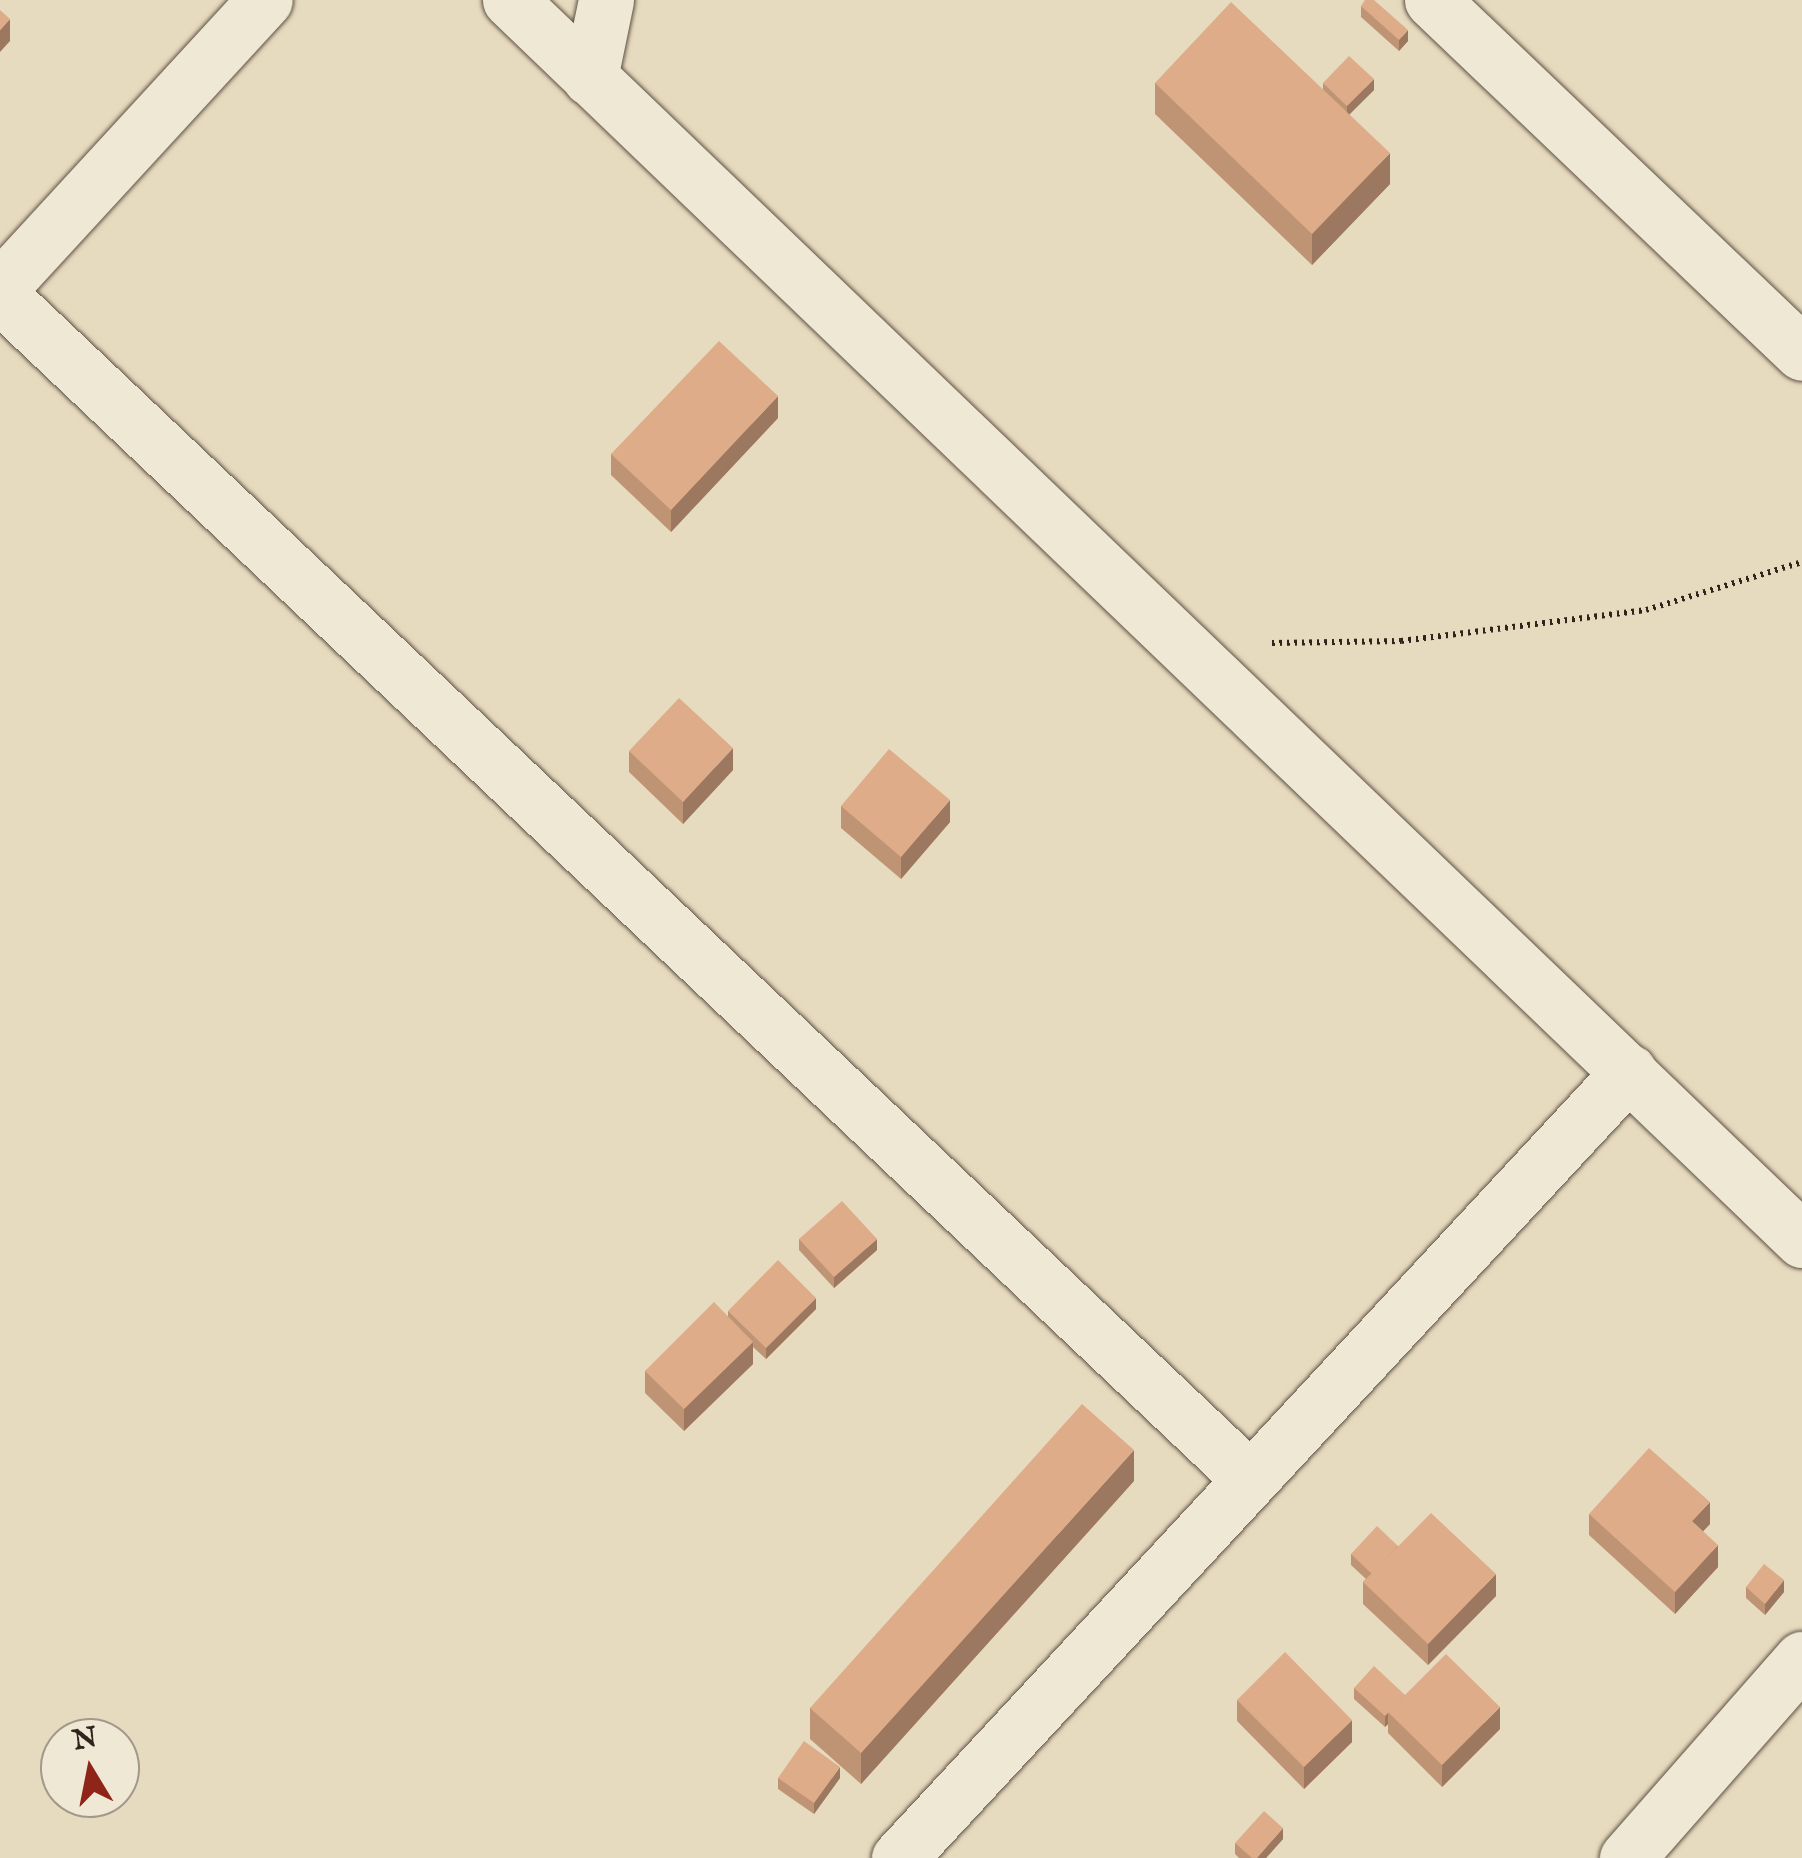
<!DOCTYPE html>
<style>
body{margin:0}
#map{position:relative;width:1802px;height:1858px;overflow:hidden;background:#e7dbbf;font-family:"IM FELL English",serif}
div>[style]{position:absolute}
.path>*{height:6px;margin-top:-3px;transform-origin:0;background:repeating-linear-gradient(90deg,#32231c 0 2.5px,transparent 0 7.5px)}
.roads{filter:drop-shadow(0 0 2px #5f5145) drop-shadow(0 0 2px #5f5145)}
.minor>*{height:55px;margin:-27.5px;padding:0 27.5px;transform-origin:27.5px;border-radius:27.5px;background:#efe8d5}
.wall>*{inset:0;background:#bf9475}
.shaded-wall>*{inset:0;background:#9b785f}
.building>*{inset:0;background:#deac88}
span{translate:-50% -50%;white-space:nowrap;text-align:center;line-height:1.15;-webkit-text-stroke:8px #efe8d5;paint-order:stroke}
.north{position:absolute;left:40px;top:1718px;width:100px;height:100px;box-sizing:border-box;background:#efe8d5;border:2px solid #a3998b;border-radius:50%;rotate:350deg;font-size:28px;font-weight:700;line-height:40px;text-align:center;color:#32231c}
.north::after{content:'';display:block;margin:auto;width:35px;height:45px;background:#8f2418;clip-path:polygon(50% 0,100% 100%,50% 72%,0 100%)}
</style>
<div id="map">
<div class="path">
<div style="left:1272px;top:643px;width:129px;rotate:-0.9deg"></div>
<div style="left:1401px;top:641px;width:247px;rotate:-7.2deg"></div>
<div style="left:1646px;top:610px;width:163px;rotate:-17.1deg"></div>
</div>
<div class="roads">
<div class="minor">
<div style="left:510px;top:0;width:1791px;rotate:43.82deg"></div>
<div style="left:1432px;top:0;width:511px;rotate:43.65deg"></div>
<div style="left:590px;top:78px;width:80px;rotate:-78.4deg"></div>
<div style="left:0;top:288px;width:391px;rotate:-47.4deg"></div>
<div style="left:0;top:295px;width:1722px;rotate:43.45deg"></div>
<div style="left:899px;top:1858px;width:1073px;rotate:-47.12deg"></div>
<div style="left:1627px;top:1858px;width:265px;rotate:-48.7deg"></div>
</div>
</div>
<div class="wall">
<div style="clip-path:polygon(1361px 6px,1408px 41px,1399px 51px,1361px 17px)"></div>
<div style="clip-path:polygon(1155px 83px,1323px 90px,1323px 83px,1374px 90px,1349px 114px,1390px 184px,1312px 265px,1155px 114px)"></div>
<div style="clip-path:polygon(778px 418px,671px 532px,611px 475px,611px 454px)"></div>
<div style="clip-path:polygon(629px 751px,733px 770px,683px 824px,629px 772px)"></div>
<div style="clip-path:polygon(841px 806px,950px 822px,901px 879px,841px 828px)"></div>
<div style="clip-path:polygon(799px 1239px,877px 1250px,834px 1288px,799px 1250px)"></div>
<div style="clip-path:polygon(816px 1309px,766px 1359px,753px 1347px,753px 1364px,684px 1431px,645px 1393px,645px 1371px,728px 1316px,728px 1311px)"></div>
<div style="clip-path:polygon(1134px 1481px,861px 1784px,810px 1739px,810px 1708px)"></div>
<div style="clip-path:polygon(1589px 1514px,1710px 1524px,1703px 1531px,1718px 1567px,1675px 1614px,1589px 1535px)"></div>
<div style="clip-path:polygon(1398px 1546px,1496px 1596px,1428px 1665px,1363px 1604px,1363px 1582px,1366px 1579px,1351px 1565px,1351px 1554px)"></div>
<div style="clip-path:polygon(1746px 1587px,1784px 1592px,1765px 1615px,1746px 1598px)"></div>
<div style="clip-path:polygon(1354px 1688px,1405px 1695px,1500px 1729px,1442px 1787px,1388px 1733px,1388px 1724px,1385px 1727px,1354px 1699px)"></div>
<div style="clip-path:polygon(1237px 1700px,1352px 1742px,1304px 1789px,1237px 1721px)"></div>
<div style="clip-path:polygon(778px 1778px,840px 1778px,814px 1814px,778px 1789px)"></div>
<div style="clip-path:polygon(1283px 1839px,1266px 1858px,1239px 1858px,1235px 1854px,1235px 1843px)"></div>
</div>
<div class="shaded-wall">
<div style="clip-path:polygon(10px 19px,10px 41px,0 52px,0 30px)"></div>
<div style="clip-path:polygon(1408px 30px,1408px 41px,1399px 51px,1399px 40px)"></div>
<div style="clip-path:polygon(1374px 79px,1374px 90px,1347px 117px,1347px 106px)"></div>
<div style="clip-path:polygon(1390px 153px,1390px 184px,1312px 265px,1312px 234px)"></div>
<div style="clip-path:polygon(778px 396px,778px 418px,671px 532px,671px 510px)"></div>
<div style="clip-path:polygon(733px 748px,733px 770px,683px 824px,683px 802px)"></div>
<div style="clip-path:polygon(950px 800px,950px 822px,901px 879px,901px 857px)"></div>
<div style="clip-path:polygon(877px 1239px,877px 1250px,834px 1288px,834px 1277px)"></div>
<div style="clip-path:polygon(816px 1298px,816px 1309px,766px 1359px,766px 1348px)"></div>
<div style="clip-path:polygon(753px 1342px,753px 1364px,684px 1431px,684px 1409px)"></div>
<div style="clip-path:polygon(1134px 1450px,1134px 1481px,861px 1784px,861px 1753px)"></div>
<div style="clip-path:polygon(1710px 1502px,1710px 1524px,1692px 1543px,1692px 1521px)"></div>
<div style="clip-path:polygon(1718px 1545px,1718px 1567px,1675px 1614px,1675px 1592px)"></div>
<div style="clip-path:polygon(1496px 1574px,1496px 1596px,1428px 1665px,1428px 1644px)"></div>
<div style="clip-path:polygon(1784px 1580px,1784px 1592px,1765px 1615px,1765px 1604px)"></div>
<div style="clip-path:polygon(1500px 1707px,1500px 1729px,1442px 1787px,1442px 1765px)"></div>
<div style="clip-path:polygon(1388px 1713px,1388px 1724px,1385px 1727px,1385px 1716px)"></div>
<div style="clip-path:polygon(1352px 1720px,1352px 1742px,1304px 1789px,1304px 1767px)"></div>
<div style="clip-path:polygon(840px 1767px,840px 1778px,814px 1814px,814px 1803px)"></div>
<div style="clip-path:polygon(1283px 1828px,1283px 1839px,1266px 1858px,1257px 1858px)"></div>
</div>
<div class="building">
<div style="clip-path:polygon(1365px 0,1374px 0,1408px 30px,1399px 40px,1361px 6px)"></div>
<div style="clip-path:polygon(1231px 2px,1390px 153px,1312px 234px,1155px 83px)"></div>
<div style="clip-path:polygon(0 10px,10px 19px,0 30px)"></div>
<div style="clip-path:polygon(1349px 56px,1374px 79px,1347px 106px,1323px 83px)"></div>
<div style="clip-path:polygon(719px 341px,778px 396px,671px 510px,611px 454px)"></div>
<div style="clip-path:polygon(679px 698px,733px 748px,683px 802px,629px 751px)"></div>
<div style="clip-path:polygon(889px 749px,950px 800px,901px 857px,841px 806px)"></div>
<div style="clip-path:polygon(842px 1201px,877px 1239px,834px 1277px,799px 1239px)"></div>
<div style="clip-path:polygon(778px 1260px,816px 1298px,766px 1348px,728px 1311px)"></div>
<div style="clip-path:polygon(714px 1302px,753px 1342px,684px 1409px,645px 1371px)"></div>
<div style="clip-path:polygon(1082px 1404px,1134px 1450px,861px 1753px,810px 1708px)"></div>
<div style="clip-path:polygon(1649px 1448px,1710px 1502px,1692px 1521px,1718px 1545px,1675px 1592px,1589px 1514px)"></div>
<div style="clip-path:polygon(1431px 1513px,1496px 1574px,1428px 1644px,1363px 1582px)"></div>
<div style="clip-path:polygon(1377px 1526px,1398px 1546px,1372px 1574px,1351px 1554px)"></div>
<div style="clip-path:polygon(1764px 1564px,1784px 1580px,1765px 1604px,1746px 1587px)"></div>
<div style="clip-path:polygon(1285px 1652px,1352px 1720px,1304px 1767px,1237px 1700px)"></div>
<div style="clip-path:polygon(1446px 1654px,1500px 1707px,1442px 1765px,1388px 1712px)"></div>
<div style="clip-path:polygon(1374px 1666px,1405px 1695px,1385px 1716px,1354px 1688px)"></div>
<div style="clip-path:polygon(804px 1741px,840px 1767px,814px 1803px,778px 1778px)"></div>
<div style="clip-path:polygon(1264px 1811px,1283px 1828px,1257px 1858px,1252px 1858px,1235px 1843px)"></div>
</div>
<div class="north">N</div>
</div>
